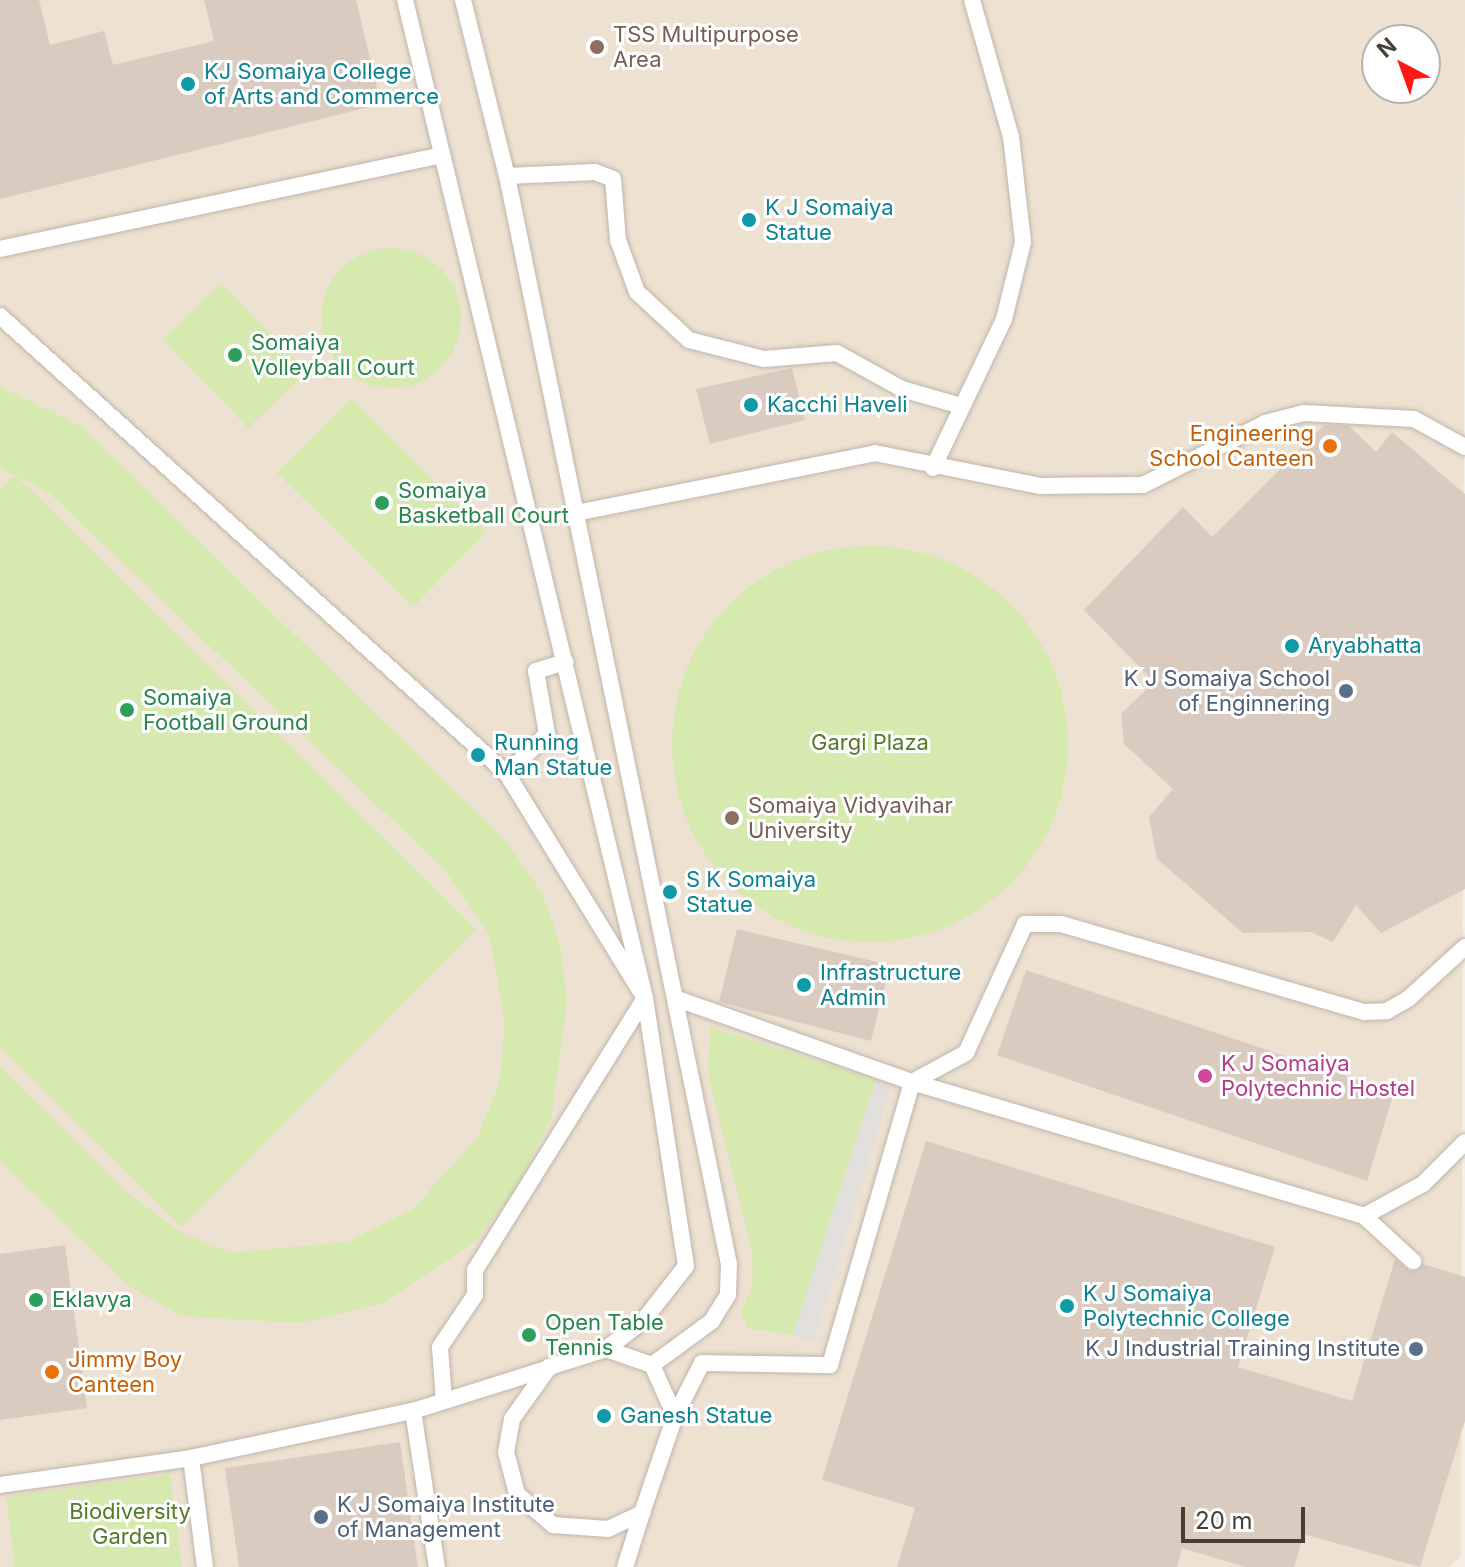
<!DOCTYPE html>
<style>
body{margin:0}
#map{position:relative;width:1465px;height:1567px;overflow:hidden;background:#f4eee7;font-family:Inter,sans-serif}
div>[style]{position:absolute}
.education>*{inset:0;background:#ede1d1}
.green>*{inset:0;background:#d6e9af}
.round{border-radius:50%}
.parking>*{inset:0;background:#e2dfdc}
.building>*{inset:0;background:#d9cbbf}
.roads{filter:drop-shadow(0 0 2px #c0b5a9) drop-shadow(0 0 2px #c0b5a9)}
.lane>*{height:16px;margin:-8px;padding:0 8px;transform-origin:8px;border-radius:8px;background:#fff}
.dots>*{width:22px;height:22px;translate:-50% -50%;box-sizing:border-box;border:4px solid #fff;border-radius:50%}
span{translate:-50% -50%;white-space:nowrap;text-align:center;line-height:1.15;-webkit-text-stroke:6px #fff;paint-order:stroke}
.education-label{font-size:22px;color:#785e54}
.left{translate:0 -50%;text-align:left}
.culture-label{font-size:22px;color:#0d838f}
.leisure-label{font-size:22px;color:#27864d}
.food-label{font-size:22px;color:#c56008}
.right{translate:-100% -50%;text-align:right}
.service-label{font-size:22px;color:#4e5e75}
.park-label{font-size:22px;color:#527a27}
.hotel-label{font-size:22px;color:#b23c85}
.north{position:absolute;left:1361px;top:24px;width:80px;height:80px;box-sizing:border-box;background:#fff;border:2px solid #b5b2af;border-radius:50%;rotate:319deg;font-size:22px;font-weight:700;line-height:32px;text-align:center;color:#473e36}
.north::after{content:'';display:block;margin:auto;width:28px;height:36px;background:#fe1914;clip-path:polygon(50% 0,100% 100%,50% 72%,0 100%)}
.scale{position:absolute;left:1181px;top:1507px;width:124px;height:36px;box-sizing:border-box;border:4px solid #473e36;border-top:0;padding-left:10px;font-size:24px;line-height:28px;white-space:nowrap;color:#473e36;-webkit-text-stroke:6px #fff;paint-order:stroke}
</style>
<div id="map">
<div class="education">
<div style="clip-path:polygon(evenodd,0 0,1465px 0,1461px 1556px,1448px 1567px,0 1567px,0 0,1377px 40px,1425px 40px,1425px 88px,1377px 88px,1377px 40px)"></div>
</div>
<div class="green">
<div class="round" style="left:321px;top:248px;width:140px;height:140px"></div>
<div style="clip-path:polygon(221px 283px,307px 371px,248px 428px,163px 340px)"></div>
<div style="clip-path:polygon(0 387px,81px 426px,506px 841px,542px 893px,560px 944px,567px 1004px,551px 1118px,514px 1192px,476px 1241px,383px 1303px,300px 1323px,181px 1316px,128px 1285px,0 1161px,0 1066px,127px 1192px,181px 1233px,231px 1253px,347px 1242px,413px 1209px,477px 1138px,500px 1081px,505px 1022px,489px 934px,446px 871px,48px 492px,0 468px)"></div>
<div style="clip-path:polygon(351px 398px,486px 533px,413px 607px,277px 473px)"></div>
<div style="clip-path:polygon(15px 475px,476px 929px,182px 1227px,0 1048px,0 490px)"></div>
<div class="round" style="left:672px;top:546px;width:396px;height:396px"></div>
<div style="clip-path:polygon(710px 1027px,876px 1079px,793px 1335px,748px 1328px,741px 1312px,753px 1284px,752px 1250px,708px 1074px)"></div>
<div style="clip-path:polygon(170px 1474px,182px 1567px,15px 1567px,6px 1497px)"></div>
</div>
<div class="parking">
<div style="clip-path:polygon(876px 1079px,891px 1084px,814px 1342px,793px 1335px)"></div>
</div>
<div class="building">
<div style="clip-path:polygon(0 0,39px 0,50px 45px,104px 31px,113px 65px,214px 41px,204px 0,356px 0,381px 104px,0 199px)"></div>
<div style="clip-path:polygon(792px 368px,805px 420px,710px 444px,696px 389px)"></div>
<div style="clip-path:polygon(1324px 425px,1349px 426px,1376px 452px,1392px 432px,1465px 494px,1465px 889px,1381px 933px,1356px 905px,1333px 942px,1311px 932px,1243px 933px,1157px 859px,1149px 817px,1173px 789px,1124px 744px,1121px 714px,1154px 682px,1084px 610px,1183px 507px,1212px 537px)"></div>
<div style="clip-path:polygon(737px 929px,890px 965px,871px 1041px,719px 1002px)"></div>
<div style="clip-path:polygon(1026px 970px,1394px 1092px,1367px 1181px,997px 1055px)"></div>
<div style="clip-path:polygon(926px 1141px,1275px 1247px,1238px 1367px,1352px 1401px,1395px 1259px,1410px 1271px,1423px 1264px,1465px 1277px,1465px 1421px,1420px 1567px,1304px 1534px,1294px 1567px,1245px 1567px,1182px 1548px,1177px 1567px,897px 1567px,915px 1508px,822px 1480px)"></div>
<div style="clip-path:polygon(65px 1245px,87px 1408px,0 1420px,0 1254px)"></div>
<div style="clip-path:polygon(400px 1442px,418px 1567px,239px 1567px,225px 1468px)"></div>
</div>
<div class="roads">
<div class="lane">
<div style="left:405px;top:0;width:1026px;rotate:76.48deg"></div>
<div style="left:645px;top:998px;width:271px;rotate:81.3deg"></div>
<div style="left:686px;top:1266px;width:70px;rotate:128deg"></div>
<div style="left:643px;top:1321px;width:46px;rotate:142.9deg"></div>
<div style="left:606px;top:1349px;width:60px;rotate:162.5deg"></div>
<div style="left:549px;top:1367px;width:64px;rotate:125.4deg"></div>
<div style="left:512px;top:1419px;width:34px;rotate:100deg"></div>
<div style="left:506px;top:1452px;width:43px;rotate:75.3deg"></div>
<div style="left:517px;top:1494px;width:48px;rotate:40.7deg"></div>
<div style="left:553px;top:1525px;width:55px;rotate:4.2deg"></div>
<div style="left:608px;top:1529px;width:38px;rotate:-25deg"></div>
<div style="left:642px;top:1513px;width:102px;rotate:-71.2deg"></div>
<div style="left:675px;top:1416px;width:56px;rotate:-114.3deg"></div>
<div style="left:652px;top:1365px;width:49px;rotate:-160.8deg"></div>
<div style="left:463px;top:0;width:181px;rotate:76deg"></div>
<div style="left:507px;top:176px;width:1110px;rotate:78.47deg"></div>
<div style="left:729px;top:1264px;width:31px;rotate:92deg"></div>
<div style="left:728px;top:1295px;width:31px;rotate:122deg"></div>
<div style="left:712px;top:1321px;width:74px;rotate:143.7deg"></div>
<div style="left:507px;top:176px;width:88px;rotate:-2.6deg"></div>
<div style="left:595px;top:172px;width:19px;rotate:21deg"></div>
<div style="left:613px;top:179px;width:61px;rotate:85.3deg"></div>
<div style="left:618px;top:240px;width:55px;rotate:69.9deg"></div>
<div style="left:637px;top:292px;width:71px;rotate:42.7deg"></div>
<div style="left:689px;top:340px;width:77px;rotate:14.2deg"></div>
<div style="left:764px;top:359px;width:73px;rotate:-4.7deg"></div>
<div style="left:837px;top:353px;width:74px;rotate:29deg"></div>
<div style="left:902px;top:389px;width:61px;rotate:16.1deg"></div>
<div style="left:0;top:249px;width:449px;rotate:-12deg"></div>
<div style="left:0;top:316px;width:683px;rotate:42.09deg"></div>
<div style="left:507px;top:774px;width:263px;rotate:58.4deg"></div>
<div style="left:645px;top:998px;width:321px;rotate:122deg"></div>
<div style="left:475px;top:1270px;width:25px;rotate:90deg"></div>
<div style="left:475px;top:1295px;width:63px;rotate:123.9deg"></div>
<div style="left:440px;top:1347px;width:54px;rotate:85.8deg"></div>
<div style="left:933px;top:468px;width:165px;rotate:-64.5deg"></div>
<div style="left:1004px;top:319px;width:79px;rotate:-76.1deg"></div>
<div style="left:1023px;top:242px;width:106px;rotate:-96.5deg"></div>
<div style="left:1011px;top:137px;width:142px;rotate:-105.9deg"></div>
<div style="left:576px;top:513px;width:305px;rotate:-11.3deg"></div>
<div style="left:875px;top:453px;width:168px;rotate:11.3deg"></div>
<div style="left:1040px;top:486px;width:103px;rotate:-0.6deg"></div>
<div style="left:1143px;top:485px;width:137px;rotate:-26.9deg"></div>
<div style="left:1265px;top:423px;width:40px;rotate:-14.4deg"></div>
<div style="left:1304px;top:413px;width:110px;rotate:3.1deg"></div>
<div style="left:1414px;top:419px;width:58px;rotate:28.8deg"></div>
<div style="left:507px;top:774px;width:57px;rotate:-45deg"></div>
<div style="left:547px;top:734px;width:64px;rotate:-99.9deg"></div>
<div style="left:536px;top:671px;width:31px;rotate:-17deg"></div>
<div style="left:680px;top:1000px;width:246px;rotate:19.5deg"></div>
<div style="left:912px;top:1082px;width:471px;rotate:16.5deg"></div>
<div style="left:1364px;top:1216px;width:67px;rotate:-28.5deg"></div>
<div style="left:1423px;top:1184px;width:59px;rotate:-45deg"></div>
<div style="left:1364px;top:1216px;width:67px;rotate:42.6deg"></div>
<div style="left:413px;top:1411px;width:158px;rotate:81.3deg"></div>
<div style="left:675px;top:1416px;width:59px;rotate:-63deg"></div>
<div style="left:702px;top:1363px;width:128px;rotate:0.9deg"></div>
<div style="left:830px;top:1365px;width:295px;rotate:-73.8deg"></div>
<div style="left:912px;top:1082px;width:61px;rotate:-28.2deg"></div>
<div style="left:966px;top:1053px;width:142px;rotate:-65.4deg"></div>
<div style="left:1025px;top:924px;width:36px"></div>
<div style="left:1061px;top:924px;width:316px;rotate:16.2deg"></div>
<div style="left:1364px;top:1012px;width:23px;rotate:-2deg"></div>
<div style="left:1387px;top:1011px;width:24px;rotate:-30deg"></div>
<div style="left:1408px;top:999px;width:77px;rotate:-42.4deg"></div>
<div style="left:191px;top:1458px;width:110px;rotate:82.7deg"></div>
<div style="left:0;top:1485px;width:193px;rotate:-8deg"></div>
<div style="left:191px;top:1458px;width:227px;rotate:-12deg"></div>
<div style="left:413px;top:1411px;width:143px;rotate:-17.5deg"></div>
<div style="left:625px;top:1567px;width:57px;rotate:-72.5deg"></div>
</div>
</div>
<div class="dots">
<div style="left:597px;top:47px;background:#8d6e63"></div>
<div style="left:188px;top:84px;background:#0f9aa8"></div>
<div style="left:749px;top:220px;background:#0f9aa8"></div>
<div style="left:235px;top:355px;background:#2e9e5b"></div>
<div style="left:751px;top:405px;background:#0f9aa8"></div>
<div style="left:1330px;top:446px;background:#e8710a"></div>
<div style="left:382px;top:503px;background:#2e9e5b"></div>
<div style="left:1292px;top:646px;background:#0f9aa8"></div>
<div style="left:1346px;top:691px;background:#5c6f8a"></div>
<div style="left:127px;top:710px;background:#2e9e5b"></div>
<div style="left:478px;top:755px;background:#0f9aa8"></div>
<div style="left:732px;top:818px;background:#8d6e63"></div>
<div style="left:670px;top:892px;background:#0f9aa8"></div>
<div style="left:804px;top:985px;background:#0f9aa8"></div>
<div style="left:1205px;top:1076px;background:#d1479c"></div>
<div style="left:36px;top:1300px;background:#2e9e5b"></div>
<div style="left:1067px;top:1306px;background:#0f9aa8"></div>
<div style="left:529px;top:1335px;background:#2e9e5b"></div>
<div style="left:1416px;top:1349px;background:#5c6f8a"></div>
<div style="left:52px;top:1372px;background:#e8710a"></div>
<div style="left:604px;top:1416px;background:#0f9aa8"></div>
<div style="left:321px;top:1517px;background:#5c6f8a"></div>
</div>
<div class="education-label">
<span class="left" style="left:613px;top:47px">TSS Multipurpose<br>Area</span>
<span class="left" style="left:748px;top:818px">Somaiya Vidyavihar<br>University</span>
</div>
<div class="culture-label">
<span class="left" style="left:204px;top:84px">KJ Somaiya College<br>of Arts and Commerce</span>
<span class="left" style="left:765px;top:220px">K J Somaiya<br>Statue</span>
<span class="left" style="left:767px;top:405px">Kacchi Haveli</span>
<span class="left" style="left:1308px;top:646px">Aryabhatta</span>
<span class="left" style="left:494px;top:755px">Running<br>Man Statue</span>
<span class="left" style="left:686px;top:892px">S K Somaiya<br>Statue</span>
<span class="left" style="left:820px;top:985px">Infrastructure<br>Admin</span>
<span class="left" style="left:1083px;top:1306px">K J Somaiya<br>Polytechnic College</span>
<span class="left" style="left:620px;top:1416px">Ganesh Statue</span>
</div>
<div class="leisure-label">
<span class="left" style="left:251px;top:355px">Somaiya<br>Volleyball Court</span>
<span class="left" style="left:398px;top:503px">Somaiya<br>Basketball Court</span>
<span class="left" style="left:143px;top:710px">Somaiya<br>Football Ground</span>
<span class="left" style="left:52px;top:1300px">Eklavya</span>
<span class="left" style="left:545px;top:1335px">Open Table<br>Tennis</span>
</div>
<div class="food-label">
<span class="right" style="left:1314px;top:446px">Engineering<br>School Canteen</span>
<span class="left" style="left:68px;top:1372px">Jimmy Boy<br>Canteen</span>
</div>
<div class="service-label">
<span class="right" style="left:1330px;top:691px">K J Somaiya School<br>of Enginnering</span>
<span class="right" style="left:1400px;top:1349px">K J Industrial Training Institute</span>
<span class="left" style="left:337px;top:1517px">K J Somaiya Institute<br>of Management</span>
</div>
<div class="park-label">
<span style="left:870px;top:743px">Gargi Plaza</span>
<span style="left:130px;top:1524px">Biodiversity<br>Garden</span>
</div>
<div class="hotel-label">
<span class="left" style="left:1221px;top:1076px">K J Somaiya<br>Polytechnic Hostel</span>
</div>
<div class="north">N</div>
<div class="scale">20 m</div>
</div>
